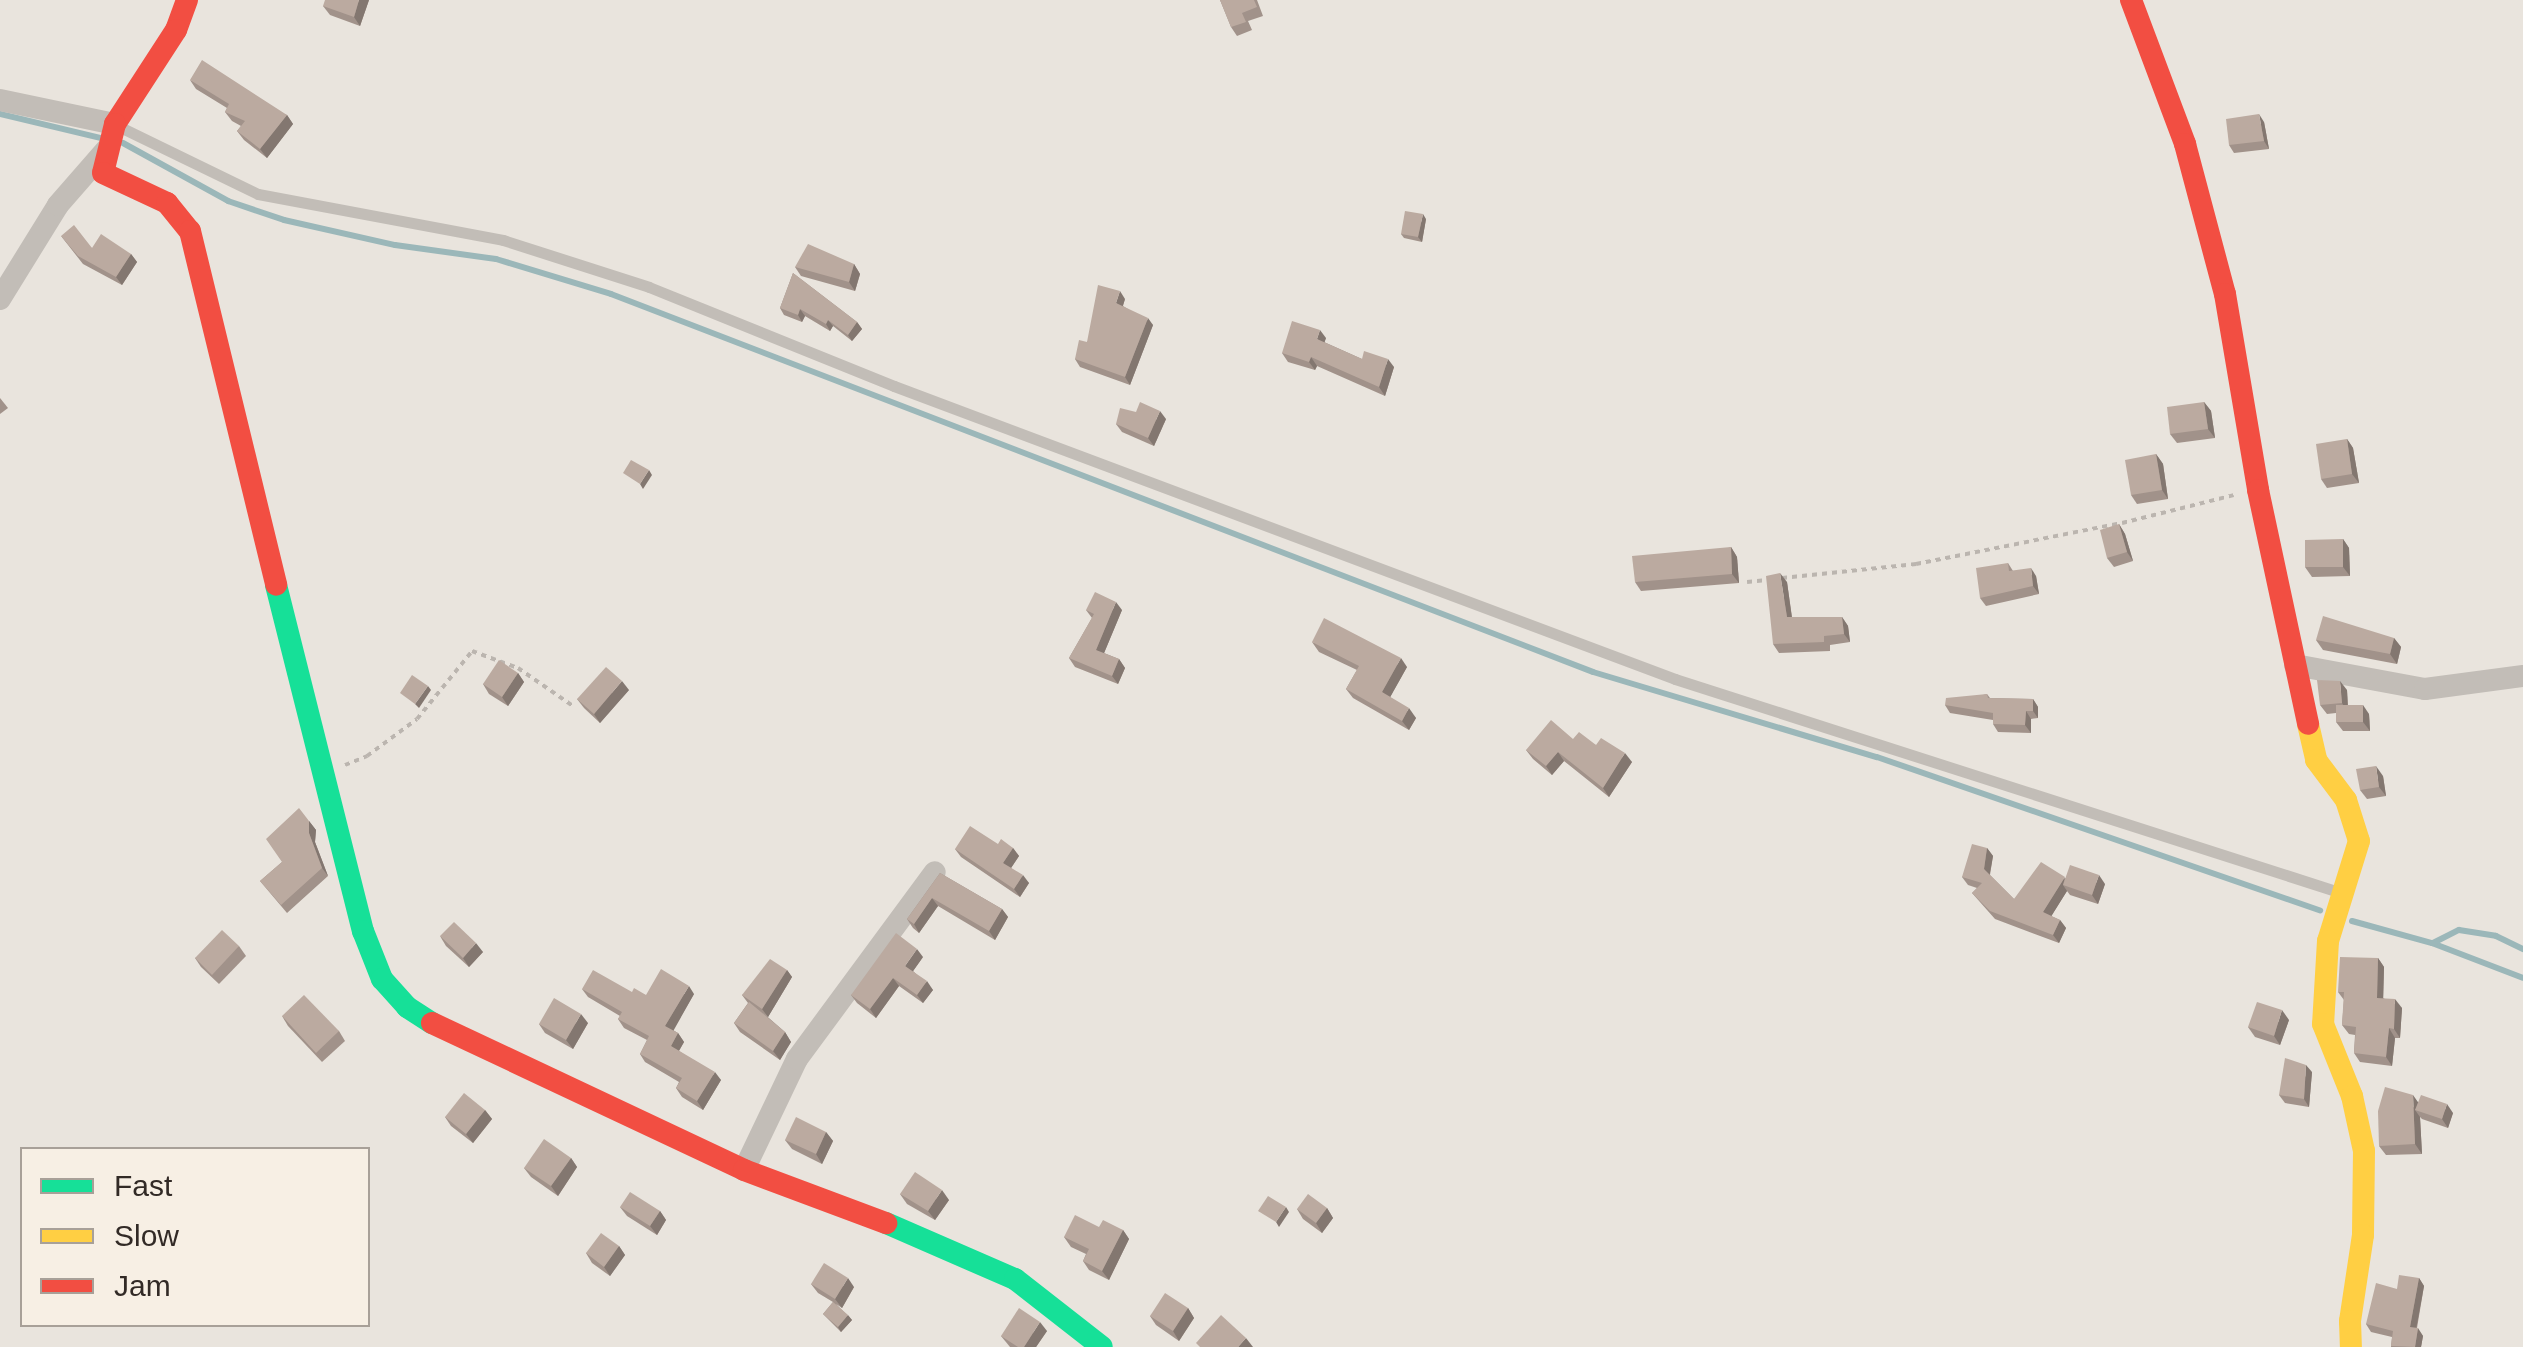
<!DOCTYPE html>
<style>
body{margin:0}
#map{position:relative;width:2523px;height:1347px;overflow:hidden;background:#e9e4dd;font-family:Arial,sans-serif}
div>[style]{position:absolute}
.stream>*{height:6px;margin:-3px;padding:0 3px;transform-origin:3px;border-radius:3px;background:#9bb7b9}
.path>*{height:4px;margin-top:-2px;transform-origin:0;background:repeating-linear-gradient(90deg,#bbb5af 0 5px,transparent 0 10px)}
.lane>*{height:11px;margin:-5.5px;padding:0 5.5px;transform-origin:5.5px;border-radius:5.5px;background:#c2bdb7}
.street>*{height:22px;margin:-11px;padding:0 11px;transform-origin:11px;border-radius:11px;background:#c2bdb7}
.fast>*{height:22px;margin:-11px;padding:0 11px;transform-origin:11px;border-radius:11px;background:#16e098}
.slow>*{height:22px;margin:-11px;padding:0 11px;transform-origin:11px;border-radius:11px;background:#ffcf43}
.jam>*{height:22px;margin:-11px;padding:0 11px;transform-origin:11px;border-radius:11px;background:#f24e42}
.wall>*{inset:0;background:#a1928a}
.shaded-wall>*{inset:0;background:#837770}
.building>*{inset:0;background:#bbaaa0}
span{translate:-50% -50%;white-space:nowrap;text-align:center;line-height:1.15;-webkit-text-stroke:10px #f7efe4;paint-order:stroke}
.legend{position:absolute;left:20px;top:1147px;width:350px;height:180px;box-sizing:border-box;background:#f7efe4;border:2px solid #a8a098;margin:0;padding:12px 18px;list-style:none;font-size:30px;color:#322a26}
.legend li{display:flex;align-items:center;gap:20px;height:50px}
.legend b{width:50px;border:2px solid #a8a098}
</style>
<div id="map">
<div class="stream">
<div style="left:0;top:114px;width:104px;rotate:13.4deg"></div>
<div style="left:123px;top:143px;width:120px;rotate:28.9deg"></div>
<div style="left:228px;top:201px;width:59px;rotate:18.7deg"></div>
<div style="left:284px;top:220px;width:114px;rotate:12.7deg"></div>
<div style="left:395px;top:245px;width:102px;rotate:7.9deg"></div>
<div style="left:496px;top:259px;width:120px;rotate:16.9deg"></div>
<div style="left:611px;top:294px;width:1052px;rotate:21.05deg"></div>
<div style="left:1593px;top:672px;width:296px;rotate:16.7deg"></div>
<div style="left:1877px;top:757px;width:469px;rotate:19.1deg"></div>
<div style="left:2352px;top:921px;width:83px;rotate:15.4deg"></div>
<div style="left:2432px;top:943px;width:97px;rotate:21deg"></div>
<div style="left:2433px;top:943px;width:29px;rotate:-27deg"></div>
<div style="left:2459px;top:930px;width:37px;rotate:9deg"></div>
<div style="left:2496px;top:936px;width:30px;rotate:26deg"></div>
</div>
<div class="path">
<div style="left:1782px;top:578px;width:135px;rotate:-6deg"></div>
<div style="left:1916px;top:564px;width:210px;rotate:-11.3deg"></div>
<div style="left:2122px;top:523px;width:115px;rotate:-14deg"></div>
<div style="left:1747px;top:582px;width:20px;rotate:-6deg"></div>
<div style="left:345px;top:765px;width:24px;rotate:-22deg"></div>
<div style="left:367px;top:756px;width:62px;rotate:-36.5deg"></div>
<div style="left:417px;top:719px;width:87px;rotate:-51deg"></div>
<div style="left:472px;top:651px;width:49px;rotate:20.3deg"></div>
<div style="left:518px;top:668px;width:67px;rotate:34.6deg"></div>
</div>
<div class="lane">
<div style="left:120px;top:127px;width:153px;rotate:25.9deg"></div>
<div style="left:258px;top:194px;width:249px;rotate:10.6deg"></div>
<div style="left:503px;top:240px;width:153px;rotate:17.8deg"></div>
<div style="left:649px;top:287px;width:264px;rotate:22deg"></div>
<div style="left:894px;top:386px;width:834px;rotate:20.56deg"></div>
<div style="left:1675px;top:679px;width:697px;rotate:17.79deg"></div>
</div>
<div class="street">
<div style="left:0;top:100px;width:117px;rotate:11.8deg"></div>
<div style="left:0;top:299px;width:110px;rotate:-58.3deg"></div>
<div style="left:58px;top:205px;width:73px;rotate:-48.9deg"></div>
<div style="left:2295px;top:665px;width:132px;rotate:10.5deg"></div>
<div style="left:2425px;top:689px;width:99px;rotate:-7.6deg"></div>
<div style="left:744px;top:1170px;width:123px;rotate:-64.5deg"></div>
<div style="left:797px;top:1059px;width:232px;rotate:-53.6deg"></div>
</div>
<div class="fast">
<div style="left:276px;top:585px;width:357px;rotate:75.9deg"></div>
<div style="left:363px;top:931px;width:52px;rotate:68.4deg"></div>
<div style="left:382px;top:979px;width:38px;rotate:48deg"></div>
<div style="left:407px;top:1007px;width:30px;rotate:33deg"></div>
<div style="left:886px;top:1223px;width:141px;rotate:23.5deg"></div>
<div style="left:1015px;top:1279px;width:110px;rotate:38deg"></div>
</div>
<div class="slow">
<div style="left:2308px;top:724px;width:37px;rotate:77deg"></div>
<div style="left:2316px;top:760px;width:50px;rotate:53.1deg"></div>
<div style="left:2346px;top:800px;width:43px;rotate:72.4deg"></div>
<div style="left:2359px;top:841px;width:105px;rotate:107.2deg"></div>
<div style="left:2328px;top:941px;width:83px;rotate:93.4deg"></div>
<div style="left:2323px;top:1024px;width:78px;rotate:68.1deg"></div>
<div style="left:2352px;top:1096px;width:56px;rotate:77.7deg"></div>
<div style="left:2364px;top:1151px;width:84px;rotate:90.7deg"></div>
<div style="left:2363px;top:1235px;width:87px;rotate:98.6deg"></div>
<div style="left:2350px;top:1321px;width:26px;rotate:88deg"></div>
</div>
<div class="jam">
<div style="left:187px;top:0;width:32px;rotate:110deg"></div>
<div style="left:176px;top:30px;width:112px;rotate:123deg"></div>
<div style="left:115px;top:124px;width:50px;rotate:103.8deg"></div>
<div style="left:103px;top:173px;width:71px;rotate:25.1deg"></div>
<div style="left:167px;top:203px;width:36px;rotate:51deg"></div>
<div style="left:190px;top:231px;width:364px;rotate:76.3deg"></div>
<div style="left:2131px;top:0;width:154px;rotate:69.4deg"></div>
<div style="left:2185px;top:144px;width:155px;rotate:75.1deg"></div>
<div style="left:2225px;top:294px;width:199px;rotate:80.4deg"></div>
<div style="left:2258px;top:490px;width:239px;rotate:77.9deg"></div>
<div style="left:432px;top:1023px;width:345px;rotate:25.2deg"></div>
<div style="left:744px;top:1170px;width:152px;rotate:20.5deg"></div>
</div>
<div class="wall">
<div style="clip-path:polygon(369px 0,360px 26px,330px 15px,323px 6px)"></div>
<div style="clip-path:polygon(1220px 0,1257px 0,1263px 16px,1248px 21px,1252px 30px,1237px 36px,1231px 27px)"></div>
<div style="clip-path:polygon(190px 80px,287px 115px,293px 124px,267px 158px,244px 140px,237px 131px,241px 126px,232px 121px,225px 112px,227px 108px,196px 89px)"></div>
<div style="clip-path:polygon(2264px 122px,2269px 149px,2234px 153px,2229px 145px)"></div>
<div style="clip-path:polygon(1426px 219px,1422px 242px,1404px 238px,1401px 234px)"></div>
<div style="clip-path:polygon(61px 236px,92px 248px,131px 254px,137px 262px,122px 285px,83px 264px)"></div>
<div style="clip-path:polygon(854px 264px,860px 274px,855px 291px,801px 276px,795px 267px)"></div>
<div style="clip-path:polygon(793px 273px,857px 322px,862px 329px,852px 341px,833px 326px,830px 331px,805px 316px,802px 322px,784px 315px,780px 308px)"></div>
<div style="clip-path:polygon(1125px 299px,1123px 306px,1153px 325px,1130px 385px,1080px 367px,1075px 359px,1087px 342px)"></div>
<div style="clip-path:polygon(1326px 338px,1324px 342px,1362px 359px,1394px 367px,1385px 396px,1317px 366px,1315px 370px,1288px 362px,1282px 353px)"></div>
<div style="clip-path:polygon(0 398px,8px 408px,0 414px)"></div>
<div style="clip-path:polygon(2204px 402px,2211px 411px,2215px 438px,2177px 443px,2170px 434px)"></div>
<div style="clip-path:polygon(1166px 419px,1154px 446px,1122px 432px,1116px 424px)"></div>
<div style="clip-path:polygon(2347px 439px,2353px 448px,2359px 483px,2327px 488px,2321px 479px)"></div>
<div style="clip-path:polygon(2156px 454px,2163px 464px,2168px 499px,2137px 504px,2131px 495px)"></div>
<div style="clip-path:polygon(2119px 524px,2125px 534px,2133px 561px,2114px 567px,2107px 558px)"></div>
<div style="clip-path:polygon(2343px 539px,2349px 548px,2350px 576px,2312px 577px,2305px 567px)"></div>
<div style="clip-path:polygon(1731px 547px,1737px 557px,1739px 583px,1641px 591px,1635px 582px)"></div>
<div style="clip-path:polygon(2008px 563px,2013px 571px,2036px 576px,2039px 594px,1986px 606px,1980px 598px)"></div>
<div style="clip-path:polygon(1787px 582px,1792px 617px,1842px 617px,1848px 626px,1850px 642px,1830px 645px,1830px 651px,1779px 653px,1773px 644px)"></div>
<div style="clip-path:polygon(1086px 610px,1122px 610px,1104px 653px,1119px 659px,1125px 668px,1118px 684px,1075px 667px,1069px 658px,1092px 618px)"></div>
<div style="clip-path:polygon(2394px 638px,2401px 647px,2397px 664px,2323px 650px,2316px 640px)"></div>
<div style="clip-path:polygon(1312px 642px,1407px 667px,1390px 697px,1416px 718px,1409px 730px,1353px 698px,1346px 689px,1357px 670px,1319px 652px)"></div>
<div style="clip-path:polygon(518px 673px,524px 682px,508px 706px,489px 694px,483px 684px)"></div>
<div style="clip-path:polygon(629px 690px,600px 723px,584px 708px,577px 699px)"></div>
<div style="clip-path:polygon(2347px 690px,2348px 705px,2369px 714px,2370px 731px,2343px 731px,2336px 722px,2336px 713px,2327px 714px,2320px 705px)"></div>
<div style="clip-path:polygon(1987px 694px,1990px 698px,2033px 699px,2038px 707px,2038px 718px,2031px 719px,2031px 733px,1998px 732px,1993px 724px,1993px 720px,1950px 713px,1945px 705px)"></div>
<div style="clip-path:polygon(1573px 739px,1596px 745px,1632px 762px,1609px 797px,1564px 761px,1552px 775px,1533px 759px,1526px 750px)"></div>
<div style="clip-path:polygon(2383px 776px,2386px 796px,2367px 799px,2360px 790px)"></div>
<div style="clip-path:polygon(309px 821px,316px 830px,315px 842px,328px 876px,287px 913px,260px 881px,282px 862px)"></div>
<div style="clip-path:polygon(998px 844px,1013px 848px,1019px 856px,1011px 868px,1029px 883px,1020px 897px,961px 857px,955px 849px)"></div>
<div style="clip-path:polygon(1987px 848px,1993px 856px,1990px 875px,2014px 899px,2066px 878px,2105px 884px,2098px 904px,2070px 895px,2067px 891px,2051px 916px,2060px 920px,2066px 928px,2059px 943px,1995px 919px,1972px 893px,1977px 888px,1968px 885px,1962px 877px)"></div>
<div style="clip-path:polygon(940px 873px,1002px 909px,1008px 917px,995px 940px,938px 906px,919px 933px,913px 928px,907px 919px)"></div>
<div style="clip-path:polygon(440px 936px,483px 952px,469px 967px,446px 946px)"></div>
<div style="clip-path:polygon(239px 946px,246px 956px,219px 984px,201px 967px,195px 958px)"></div>
<div style="clip-path:polygon(923px 957px,913px 971px,933px 990px,923px 1003px,899px 986px,876px 1018px,857px 1003px,851px 995px)"></div>
<div style="clip-path:polygon(2378px 958px,2384px 967px,2383px 998px,2402px 1008px,2400px 1038px,2395px 1038px,2392px 1066px,2360px 1062px,2354px 1053px,2355px 1035px,2349px 1034px,2342px 1025px,2344px 1000px,2338px 992px)"></div>
<div style="clip-path:polygon(787px 970px,792px 977px,768px 1017px,762px 1012px,785px 1032px,791px 1042px,780px 1060px,740px 1032px,734px 1023px,748px 1003px,742px 995px)"></div>
<div style="clip-path:polygon(582px 989px,646px 995px,694px 994px,673px 1030px,678px 1033px,684px 1042px,679px 1051px,721px 1080px,703px 1110px,682px 1097px,676px 1088px,679px 1082px,645px 1062px,640px 1054px,647px 1040px,624px 1028px,618px 1019px,620px 1016px,588px 997px)"></div>
<div style="clip-path:polygon(282px 1016px,339px 1031px,345px 1041px,322px 1062px,288px 1026px)"></div>
<div style="clip-path:polygon(2289px 1020px,2280px 1045px,2255px 1037px,2248px 1027px)"></div>
<div style="clip-path:polygon(588px 1023px,573px 1049px,545px 1033px,539px 1024px)"></div>
<div style="clip-path:polygon(2312px 1072px,2309px 1107px,2285px 1103px,2279px 1095px)"></div>
<div style="clip-path:polygon(2418px 1102px,2453px 1113px,2448px 1128px,2422px 1119px,2420px 1117px,2422px 1154px,2386px 1155px,2379px 1146px)"></div>
<div style="clip-path:polygon(485px 1110px,492px 1119px,473px 1143px,451px 1126px,445px 1117px)"></div>
<div style="clip-path:polygon(826px 1132px,833px 1141px,822px 1164px,792px 1149px,785px 1140px)"></div>
<div style="clip-path:polygon(571px 1158px,577px 1167px,558px 1196px,531px 1177px,524px 1168px)"></div>
<div style="clip-path:polygon(900px 1194px,949px 1200px,935px 1220px,907px 1204px)"></div>
<div style="clip-path:polygon(620px 1207px,660px 1211px,666px 1220px,657px 1235px,627px 1216px)"></div>
<div style="clip-path:polygon(1327px 1208px,1333px 1218px,1322px 1233px,1303px 1219px,1297px 1209px)"></div>
<div style="clip-path:polygon(1099px 1227px,1123px 1230px,1129px 1239px,1109px 1280px,1089px 1270px,1083px 1261px,1086px 1254px,1071px 1247px,1064px 1237px)"></div>
<div style="clip-path:polygon(619px 1246px,625px 1255px,610px 1276px,592px 1263px,586px 1253px)"></div>
<div style="clip-path:polygon(2419px 1278px,2424px 1286px,2417px 1328px,2423px 1336px,2421px 1347px,2391px 1347px,2392px 1337px,2371px 1332px,2366px 1324px,2397px 1289px)"></div>
<div style="clip-path:polygon(811px 1284px,854px 1287px,842px 1308px,836px 1304px,852px 1320px,841px 1332px,823px 1314px,833px 1302px,818px 1293px)"></div>
<div style="clip-path:polygon(1188px 1308px,1194px 1318px,1179px 1341px,1156px 1325px,1150px 1316px)"></div>
<div style="clip-path:polygon(1047px 1331px,1036px 1347px,1010px 1347px,1001px 1336px)"></div>
</div>
<div class="shaded-wall">
<div style="clip-path:polygon(359px 0,369px 0,360px 26px,354px 17px)"></div>
<div style="clip-path:polygon(2259px 114px,2264px 122px,2269px 149px,2264px 141px)"></div>
<div style="clip-path:polygon(287px 115px,293px 124px,267px 158px,260px 149px)"></div>
<div style="clip-path:polygon(1423px 214px,1426px 219px,1422px 242px,1418px 237px)"></div>
<div style="clip-path:polygon(131px 254px,137px 262px,122px 285px,116px 277px)"></div>
<div style="clip-path:polygon(854px 264px,860px 274px,855px 291px,849px 282px)"></div>
<div style="clip-path:polygon(1120px 291px,1125px 299px,1121px 311px,1116px 303px)"></div>
<div style="clip-path:polygon(800px 309px,805px 316px,802px 322px,798px 315px)"></div>
<div style="clip-path:polygon(1148px 318px,1153px 325px,1130px 385px,1125px 377px)"></div>
<div style="clip-path:polygon(828px 320px,833px 326px,830px 331px,826px 324px)"></div>
<div style="clip-path:polygon(857px 322px,862px 329px,852px 341px,848px 335px)"></div>
<div style="clip-path:polygon(1320px 330px,1326px 338px,1323px 347px,1317px 339px)"></div>
<div style="clip-path:polygon(1311px 357px,1317px 366px,1315px 370px,1309px 362px)"></div>
<div style="clip-path:polygon(1388px 359px,1394px 367px,1385px 396px,1379px 387px)"></div>
<div style="clip-path:polygon(2204px 402px,2211px 411px,2215px 438px,2208px 429px)"></div>
<div style="clip-path:polygon(1160px 411px,1166px 419px,1154px 446px,1148px 438px)"></div>
<div style="clip-path:polygon(2347px 439px,2353px 448px,2359px 483px,2352px 474px)"></div>
<div style="clip-path:polygon(2156px 454px,2163px 464px,2168px 499px,2162px 490px)"></div>
<div style="clip-path:polygon(649px 470px,652px 475px,643px 489px,640px 484px)"></div>
<div style="clip-path:polygon(2119px 524px,2125px 534px,2133px 561px,2127px 552px)"></div>
<div style="clip-path:polygon(2343px 539px,2349px 548px,2350px 576px,2343px 567px)"></div>
<div style="clip-path:polygon(1731px 547px,1737px 557px,1739px 583px,1732px 574px)"></div>
<div style="clip-path:polygon(2031px 568px,2036px 576px,2039px 594px,2033px 586px)"></div>
<div style="clip-path:polygon(1780px 573px,1787px 582px,1793px 626px,1787px 617px)"></div>
<div style="clip-path:polygon(1116px 602px,1122px 610px,1102px 658px,1096px 650px)"></div>
<div style="clip-path:polygon(1842px 617px,1848px 626px,1850px 642px,1844px 634px)"></div>
<div style="clip-path:polygon(2394px 638px,2401px 647px,2397px 664px,2390px 654px)"></div>
<div style="clip-path:polygon(1401px 658px,1407px 667px,1388px 701px,1382px 692px)"></div>
<div style="clip-path:polygon(1119px 659px,1125px 668px,1118px 684px,1112px 676px)"></div>
<div style="clip-path:polygon(518px 673px,524px 682px,508px 706px,502px 697px)"></div>
<div style="clip-path:polygon(622px 681px,629px 690px,600px 723px,594px 714px)"></div>
<div style="clip-path:polygon(2340px 681px,2347px 690px,2348px 713px,2342px 703px)"></div>
<div style="clip-path:polygon(428px 686px,431px 690px,419px 708px,415px 704px)"></div>
<div style="clip-path:polygon(2033px 699px,2038px 707px,2038px 718px,2033px 711px)"></div>
<div style="clip-path:polygon(2363px 705px,2369px 714px,2370px 731px,2363px 722px)"></div>
<div style="clip-path:polygon(1409px 708px,1416px 718px,1409px 730px,1402px 721px)"></div>
<div style="clip-path:polygon(2026px 711px,2031px 719px,2031px 733px,2025px 725px)"></div>
<div style="clip-path:polygon(1558px 752px,1564px 761px,1552px 775px,1546px 766px)"></div>
<div style="clip-path:polygon(1625px 753px,1632px 762px,1609px 797px,1603px 788px)"></div>
<div style="clip-path:polygon(2376px 766px,2383px 776px,2386px 796px,2379px 787px)"></div>
<div style="clip-path:polygon(309px 821px,316px 830px,315px 842px,328px 876px,322px 868px,309px 833px)"></div>
<div style="clip-path:polygon(1013px 848px,1019px 856px,1009px 871px,1003px 863px)"></div>
<div style="clip-path:polygon(1987px 848px,1993px 856px,1989px 878px,1984px 869px)"></div>
<div style="clip-path:polygon(1023px 875px,1029px 883px,1020px 897px,1014px 889px)"></div>
<div style="clip-path:polygon(2099px 875px,2105px 884px,2098px 904px,2092px 895px)"></div>
<div style="clip-path:polygon(2065px 877px,2063px 885px,2067px 891px,2049px 920px,2043px 912px)"></div>
<div style="clip-path:polygon(932px 898px,938px 906px,919px 933px,914px 924px)"></div>
<div style="clip-path:polygon(1002px 909px,1008px 917px,995px 940px,989px 931px)"></div>
<div style="clip-path:polygon(2060px 920px,2066px 928px,2059px 943px,2053px 935px)"></div>
<div style="clip-path:polygon(476px 943px,483px 952px,469px 967px,463px 958px)"></div>
<div style="clip-path:polygon(917px 949px,923px 957px,911px 974px,905px 966px)"></div>
<div style="clip-path:polygon(2378px 958px,2384px 967px,2383px 1007px,2377px 998px)"></div>
<div style="clip-path:polygon(787px 970px,792px 977px,768px 1017px,762px 1009px)"></div>
<div style="clip-path:polygon(893px 978px,899px 986px,876px 1018px,870px 1009px)"></div>
<div style="clip-path:polygon(927px 981px,933px 990px,923px 1003px,917px 995px)"></div>
<div style="clip-path:polygon(689px 986px,694px 994px,671px 1035px,665px 1026px)"></div>
<div style="clip-path:polygon(2395px 999px,2402px 1008px,2400px 1038px,2394px 1029px)"></div>
<div style="clip-path:polygon(2282px 1010px,2289px 1020px,2280px 1045px,2274px 1036px)"></div>
<div style="clip-path:polygon(581px 1014px,588px 1023px,573px 1049px,566px 1040px)"></div>
<div style="clip-path:polygon(2389px 1028px,2395px 1038px,2392px 1066px,2386px 1057px)"></div>
<div style="clip-path:polygon(785px 1032px,791px 1042px,780px 1060px,773px 1051px)"></div>
<div style="clip-path:polygon(678px 1033px,684px 1042px,677px 1054px,671px 1046px)"></div>
<div style="clip-path:polygon(2306px 1065px,2312px 1072px,2309px 1107px,2304px 1099px)"></div>
<div style="clip-path:polygon(715px 1072px,721px 1080px,703px 1110px,697px 1101px)"></div>
<div style="clip-path:polygon(2413px 1095px,2420px 1105px,2415px 1110px,2420px 1117px,2422px 1154px,2415px 1144px)"></div>
<div style="clip-path:polygon(2447px 1104px,2453px 1113px,2448px 1128px,2442px 1119px)"></div>
<div style="clip-path:polygon(485px 1110px,492px 1119px,473px 1143px,466px 1134px)"></div>
<div style="clip-path:polygon(826px 1132px,833px 1141px,822px 1164px,816px 1154px)"></div>
<div style="clip-path:polygon(571px 1158px,577px 1167px,558px 1196px,551px 1186px)"></div>
<div style="clip-path:polygon(942px 1190px,949px 1200px,935px 1220px,928px 1211px)"></div>
<div style="clip-path:polygon(1286px 1207px,1289px 1212px,1279px 1227px,1276px 1222px)"></div>
<div style="clip-path:polygon(1327px 1208px,1333px 1218px,1322px 1233px,1316px 1223px)"></div>
<div style="clip-path:polygon(660px 1211px,666px 1220px,657px 1235px,650px 1226px)"></div>
<div style="clip-path:polygon(1123px 1230px,1129px 1239px,1109px 1280px,1102px 1271px)"></div>
<div style="clip-path:polygon(619px 1246px,625px 1255px,610px 1276px,604px 1267px)"></div>
<div style="clip-path:polygon(848px 1278px,854px 1287px,842px 1308px,835px 1299px)"></div>
<div style="clip-path:polygon(2419px 1278px,2424px 1286px,2415px 1335px,2410px 1327px)"></div>
<div style="clip-path:polygon(1188px 1308px,1194px 1318px,1179px 1341px,1173px 1331px)"></div>
<div style="clip-path:polygon(848px 1315px,852px 1320px,841px 1332px,838px 1327px)"></div>
<div style="clip-path:polygon(1040px 1322px,1047px 1331px,1036px 1347px,1024px 1347px)"></div>
<div style="clip-path:polygon(2418px 1328px,2423px 1336px,2421px 1347px,2415px 1347px)"></div>
<div style="clip-path:polygon(1246px 1338px,1253px 1347px,1238px 1347px)"></div>
</div>
<div class="building">
<div style="clip-path:polygon(325px 0,359px 0,354px 17px,323px 6px)"></div>
<div style="clip-path:polygon(1220px 0,1254px 0,1257px 7px,1242px 13px,1246px 22px,1231px 27px)"></div>
<div style="clip-path:polygon(202px 60px,287px 115px,260px 149px,237px 131px,245px 121px,225px 112px,229px 104px,190px 80px)"></div>
<div style="clip-path:polygon(2259px 114px,2264px 141px,2229px 145px,2226px 119px)"></div>
<div style="clip-path:polygon(1405px 211px,1423px 214px,1418px 237px,1401px 234px)"></div>
<div style="clip-path:polygon(74px 225px,92px 248px,101px 234px,131px 254px,116px 277px,78px 256px,61px 236px)"></div>
<div style="clip-path:polygon(808px 244px,854px 264px,849px 282px,795px 267px)"></div>
<div style="clip-path:polygon(793px 273px,857px 322px,848px 335px,828px 320px,826px 324px,800px 309px,798px 315px,780px 308px)"></div>
<div style="clip-path:polygon(1098px 285px,1120px 291px,1116px 303px,1148px 318px,1125px 377px,1075px 359px,1079px 340px,1087px 342px)"></div>
<div style="clip-path:polygon(1292px 321px,1320px 330px,1317px 339px,1362px 359px,1364px 351px,1388px 359px,1379px 387px,1311px 357px,1309px 362px,1282px 353px)"></div>
<div style="clip-path:polygon(1140px 402px,1160px 411px,1148px 438px,1116px 424px,1120px 408px,1136px 412px)"></div>
<div style="clip-path:polygon(2204px 402px,2208px 429px,2170px 434px,2167px 407px)"></div>
<div style="clip-path:polygon(2347px 439px,2352px 474px,2321px 479px,2316px 444px)"></div>
<div style="clip-path:polygon(2156px 454px,2162px 490px,2131px 495px,2125px 460px)"></div>
<div style="clip-path:polygon(631px 460px,649px 470px,640px 484px,623px 473px)"></div>
<div style="clip-path:polygon(2119px 524px,2127px 552px,2107px 558px,2100px 530px)"></div>
<div style="clip-path:polygon(2343px 539px,2343px 567px,2305px 567px,2305px 540px)"></div>
<div style="clip-path:polygon(1731px 547px,1732px 574px,1635px 582px,1632px 556px)"></div>
<div style="clip-path:polygon(2008px 563px,2009px 571px,2031px 568px,2033px 586px,1980px 598px,1976px 568px)"></div>
<div style="clip-path:polygon(1780px 573px,1787px 617px,1842px 617px,1844px 634px,1824px 636px,1824px 642px,1773px 644px,1766px 576px)"></div>
<div style="clip-path:polygon(1095px 592px,1116px 602px,1096px 650px,1119px 659px,1112px 676px,1069px 658px,1094px 614px,1086px 610px)"></div>
<div style="clip-path:polygon(2323px 616px,2394px 638px,2390px 654px,2316px 640px)"></div>
<div style="clip-path:polygon(1324px 618px,1401px 658px,1382px 692px,1409px 708px,1402px 721px,1346px 689px,1359px 666px,1312px 642px)"></div>
<div style="clip-path:polygon(499px 660px,518px 673px,502px 697px,483px 684px)"></div>
<div style="clip-path:polygon(606px 667px,622px 681px,594px 714px,577px 699px)"></div>
<div style="clip-path:polygon(412px 675px,428px 686px,415px 704px,400px 693px)"></div>
<div style="clip-path:polygon(2317px 680px,2340px 681px,2342px 703px,2320px 705px)"></div>
<div style="clip-path:polygon(1987px 694px,1988px 698px,2033px 699px,2033px 711px,2026px 711px,2025px 725px,1993px 724px,1993px 713px,1945px 705px,1946px 698px)"></div>
<div style="clip-path:polygon(2336px 705px,2363px 705px,2363px 722px,2336px 722px)"></div>
<div style="clip-path:polygon(1551px 720px,1573px 739px,1579px 732px,1596px 745px,1601px 738px,1625px 753px,1603px 788px,1558px 752px,1546px 766px,1526px 750px)"></div>
<div style="clip-path:polygon(2376px 766px,2379px 787px,2360px 790px,2356px 769px)"></div>
<div style="clip-path:polygon(299px 808px,309px 821px,309px 833px,322px 868px,281px 905px,260px 881px,282px 862px,266px 839px)"></div>
<div style="clip-path:polygon(970px 826px,998px 844px,1001px 839px,1013px 848px,1003px 863px,1023px 875px,1014px 889px,955px 849px)"></div>
<div style="clip-path:polygon(1972px 844px,1987px 848px,1984px 869px,2014px 899px,2041px 862px,2065px 877px,2043px 912px,2060px 920px,2053px 935px,1990px 911px,1972px 893px,1982px 883px,1962px 877px)"></div>
<div style="clip-path:polygon(2070px 865px,2099px 875px,2092px 895px,2063px 885px)"></div>
<div style="clip-path:polygon(940px 873px,1002px 909px,989px 931px,932px 898px,914px 924px,907px 919px)"></div>
<div style="clip-path:polygon(454px 922px,476px 943px,463px 958px,440px 936px)"></div>
<div style="clip-path:polygon(222px 930px,239px 946px,212px 975px,195px 958px)"></div>
<div style="clip-path:polygon(896px 933px,917px 949px,905px 966px,927px 981px,917px 995px,893px 978px,870px 1009px,851px 995px)"></div>
<div style="clip-path:polygon(2340px 957px,2378px 958px,2377px 998px,2395px 999px,2394px 1029px,2389px 1028px,2386px 1057px,2354px 1053px,2356px 1027px,2342px 1025px,2344px 992px,2338px 992px)"></div>
<div style="clip-path:polygon(770px 959px,787px 970px,762px 1009px,742px 995px)"></div>
<div style="clip-path:polygon(661px 969px,689px 986px,665px 1026px,678px 1033px,671px 1046px,715px 1072px,697px 1101px,676px 1088px,682px 1078px,640px 1054px,649px 1036px,618px 1019px,622px 1012px,582px 989px,593px 970px,632px 992px,634px 988px,646px 995px)"></div>
<div style="clip-path:polygon(304px 995px,339px 1031px,316px 1053px,282px 1016px)"></div>
<div style="clip-path:polygon(554px 998px,581px 1014px,566px 1040px,539px 1024px)"></div>
<div style="clip-path:polygon(749px 1002px,785px 1032px,773px 1051px,734px 1023px)"></div>
<div style="clip-path:polygon(2257px 1002px,2282px 1010px,2274px 1036px,2248px 1027px)"></div>
<div style="clip-path:polygon(2285px 1058px,2306px 1065px,2304px 1099px,2279px 1095px)"></div>
<div style="clip-path:polygon(2385px 1087px,2413px 1095px,2415px 1144px,2379px 1146px,2378px 1111px)"></div>
<div style="clip-path:polygon(464px 1093px,485px 1110px,466px 1134px,445px 1117px)"></div>
<div style="clip-path:polygon(2421px 1095px,2447px 1104px,2442px 1119px,2415px 1110px)"></div>
<div style="clip-path:polygon(796px 1117px,826px 1132px,816px 1154px,785px 1140px)"></div>
<div style="clip-path:polygon(544px 1139px,571px 1158px,551px 1186px,524px 1168px)"></div>
<div style="clip-path:polygon(915px 1172px,942px 1190px,928px 1211px,900px 1194px)"></div>
<div style="clip-path:polygon(630px 1192px,660px 1211px,650px 1226px,620px 1207px)"></div>
<div style="clip-path:polygon(1308px 1194px,1327px 1208px,1316px 1223px,1297px 1209px)"></div>
<div style="clip-path:polygon(1268px 1196px,1286px 1207px,1276px 1222px,1258px 1211px)"></div>
<div style="clip-path:polygon(1075px 1215px,1099px 1227px,1103px 1220px,1123px 1230px,1102px 1271px,1083px 1261px,1089px 1249px,1064px 1237px)"></div>
<div style="clip-path:polygon(601px 1233px,619px 1246px,604px 1267px,586px 1253px)"></div>
<div style="clip-path:polygon(824px 1263px,848px 1278px,835px 1299px,811px 1284px)"></div>
<div style="clip-path:polygon(2399px 1275px,2419px 1278px,2410px 1327px,2418px 1328px,2415px 1347px,2391px 1346px,2393px 1331px,2366px 1324px,2376px 1283px,2397px 1289px)"></div>
<div style="clip-path:polygon(1165px 1293px,1188px 1308px,1173px 1331px,1150px 1316px)"></div>
<div style="clip-path:polygon(833px 1302px,848px 1315px,838px 1327px,823px 1314px)"></div>
<div style="clip-path:polygon(1019px 1308px,1040px 1322px,1024px 1347px,1018px 1347px,1001px 1336px)"></div>
<div style="clip-path:polygon(1221px 1315px,1246px 1338px,1238px 1347px,1200px 1347px,1196px 1343px)"></div>
</div>
<ul class="legend">
<li><b style="height:12px;background:#16e098"></b>Fast</li>
<li><b style="height:12px;background:#ffcf43"></b>Slow</li>
<li><b style="height:12px;background:#f24e42"></b>Jam</li>
</ul>
</div>
